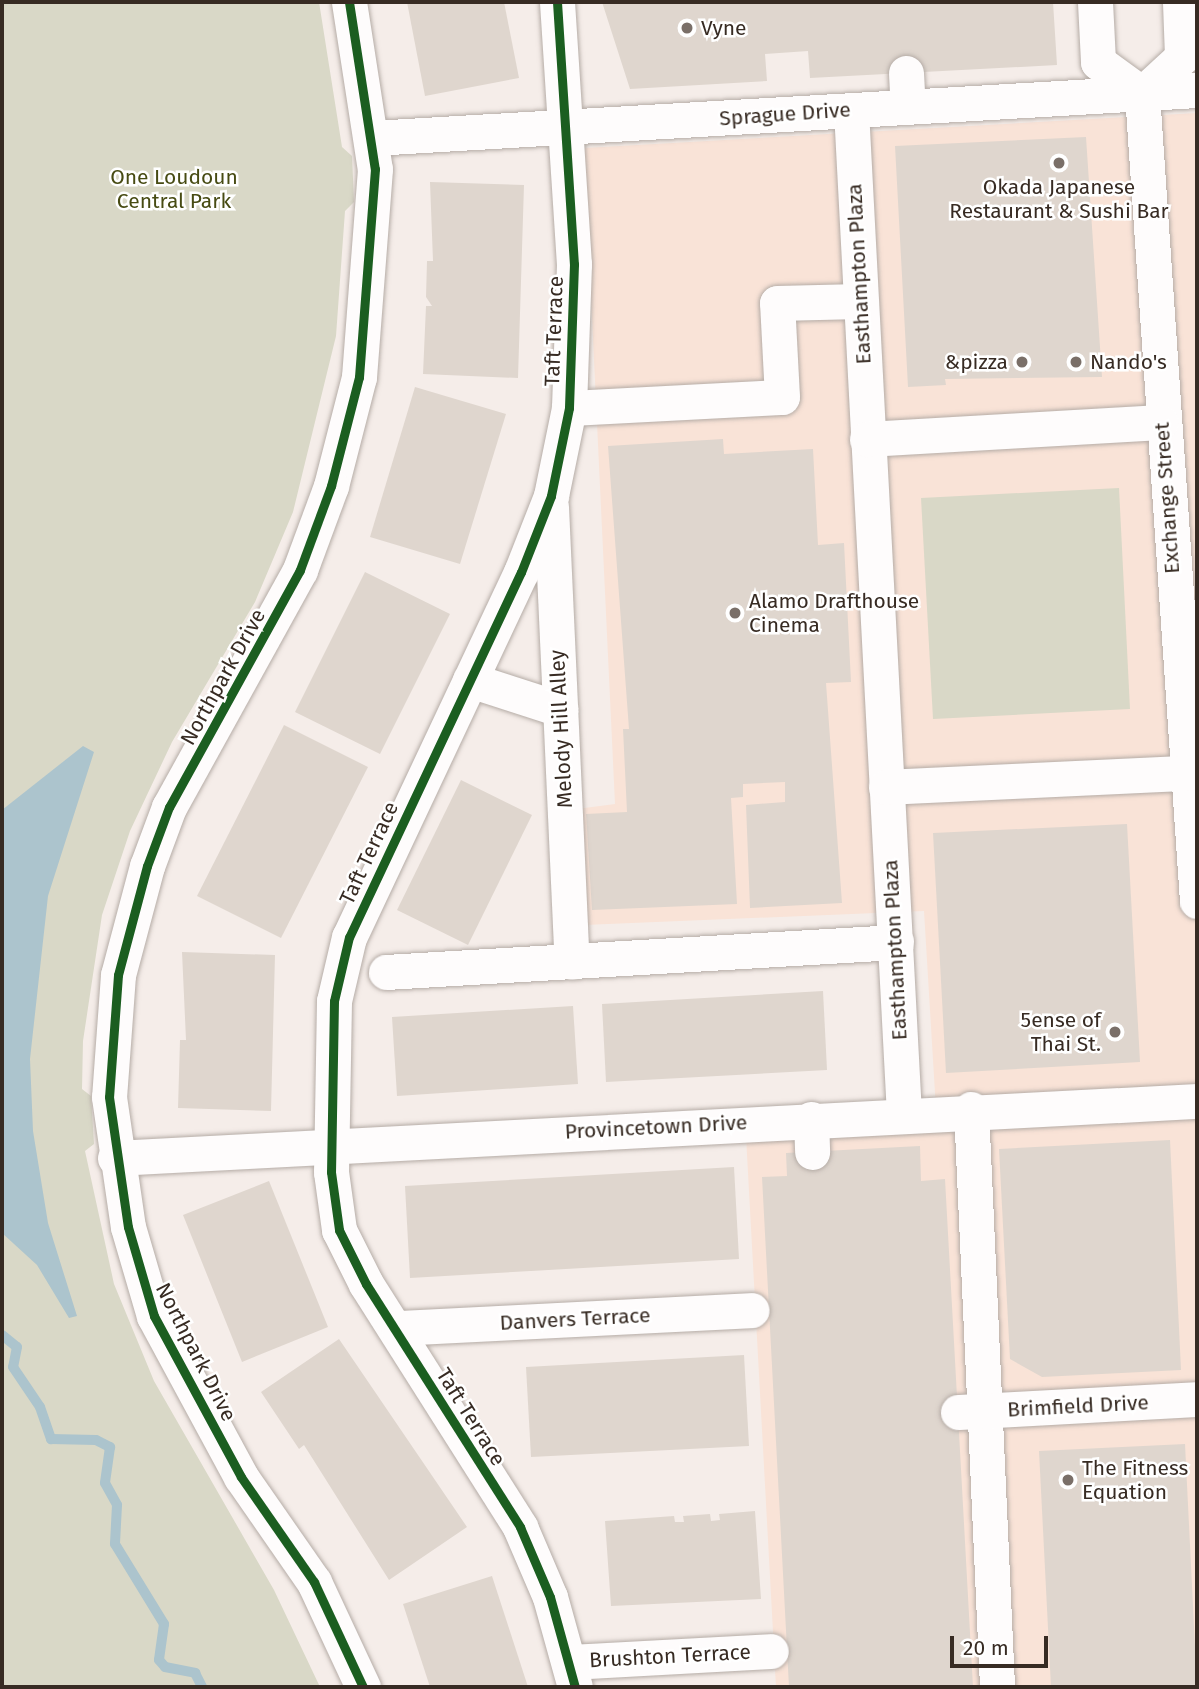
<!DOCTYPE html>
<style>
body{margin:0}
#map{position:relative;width:1199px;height:1689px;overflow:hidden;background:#f5ede9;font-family:"Fira Sans",sans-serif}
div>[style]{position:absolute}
.built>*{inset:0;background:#f9e3d7}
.green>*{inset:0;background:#d9d8c7}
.water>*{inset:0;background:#acc4cd}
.stream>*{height:10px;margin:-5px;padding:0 5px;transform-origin:5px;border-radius:5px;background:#acc4cd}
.building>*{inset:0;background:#dfd6ce}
.roads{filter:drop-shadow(0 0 2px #b5aca6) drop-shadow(0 0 2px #b5aca6)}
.minor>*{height:35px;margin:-17.5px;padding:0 17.5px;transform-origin:17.5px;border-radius:17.5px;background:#fefcfc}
.cycleway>*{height:9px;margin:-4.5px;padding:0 4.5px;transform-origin:4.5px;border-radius:4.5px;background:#1b5e20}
.dots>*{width:19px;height:19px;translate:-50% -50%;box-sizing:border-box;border:4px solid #fff;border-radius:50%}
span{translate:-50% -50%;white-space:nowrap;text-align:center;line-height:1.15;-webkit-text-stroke:5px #fff;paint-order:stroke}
.poi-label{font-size:21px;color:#372b23}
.left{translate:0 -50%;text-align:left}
.right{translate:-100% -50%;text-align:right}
.street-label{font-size:21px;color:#372b23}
.park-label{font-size:21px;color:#474b13}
.frame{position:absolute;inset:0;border:4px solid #372b23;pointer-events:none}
.scale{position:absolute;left:950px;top:1636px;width:98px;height:32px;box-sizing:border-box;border:4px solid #372b23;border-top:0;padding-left:9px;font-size:21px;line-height:24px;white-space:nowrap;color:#372b23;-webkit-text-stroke:5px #fff;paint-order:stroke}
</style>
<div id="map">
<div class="built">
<div style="clip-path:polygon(1197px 113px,1197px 1687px,776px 1687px,746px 1136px,937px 1126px,924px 911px,584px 925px,577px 809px,615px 804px,584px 148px)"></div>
</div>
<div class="green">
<div style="clip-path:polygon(2px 2px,319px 2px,342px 147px,352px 156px,354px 202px,345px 211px,336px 336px,293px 512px,255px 602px,172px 742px,130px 831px,102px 915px,83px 1041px,82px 1089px,91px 1096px,94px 1144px,85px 1151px,114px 1284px,154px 1381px,274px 1590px,320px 1687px,2px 1687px)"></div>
<div style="clip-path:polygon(1119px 488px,1130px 709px,933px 719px,921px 498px)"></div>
</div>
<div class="water">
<div style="clip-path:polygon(83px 746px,94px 752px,48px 896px,30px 1059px,33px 1131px,48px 1223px,77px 1316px,69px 1318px,37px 1265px,2px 1233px,2px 810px)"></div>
</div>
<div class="stream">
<div style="left:2px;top:1335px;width:19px;rotate:39deg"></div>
<div style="left:17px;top:1347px;width:20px;rotate:101deg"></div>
<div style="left:13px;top:1367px;width:48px;rotate:56deg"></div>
<div style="left:40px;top:1407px;width:34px;rotate:71deg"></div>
<div style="left:51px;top:1439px;width:45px;rotate:1.3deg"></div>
<div style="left:96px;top:1440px;width:16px;rotate:27deg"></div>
<div style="left:110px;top:1447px;width:36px;rotate:98deg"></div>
<div style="left:105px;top:1483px;width:25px;rotate:61deg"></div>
<div style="left:117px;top:1505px;width:39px;rotate:93deg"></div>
<div style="left:115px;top:1544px;width:94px;rotate:58.5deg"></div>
<div style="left:164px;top:1624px;width:36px;rotate:98deg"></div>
<div style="left:159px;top:1660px;width:9px;rotate:49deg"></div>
<div style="left:165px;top:1667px;width:31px;rotate:11deg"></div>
<div style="left:195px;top:1673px;width:16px;rotate:63deg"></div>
</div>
<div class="building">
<div style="clip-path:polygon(407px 2px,504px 2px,519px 78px,425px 96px)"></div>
<div style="clip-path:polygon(602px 2px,1053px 2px,1057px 65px,810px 78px,808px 51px,765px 54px,767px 81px,630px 89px)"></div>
<div style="clip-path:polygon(1086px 137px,1102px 377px,945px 379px,946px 385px,908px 387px,895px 146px)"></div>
<div style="clip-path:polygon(430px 182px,524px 185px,518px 378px,423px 374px,426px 306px,432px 306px,426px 297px,427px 261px,433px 261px)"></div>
<div style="clip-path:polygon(415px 387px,506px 414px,460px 564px,370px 537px)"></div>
<div style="clip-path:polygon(723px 439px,724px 454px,813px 449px,818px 545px,844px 543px,851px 682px,826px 683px,842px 903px,750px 908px,746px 805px,785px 802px,785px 782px,743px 784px,743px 797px,731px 798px,737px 904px,592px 910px,586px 814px,627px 812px,623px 729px,629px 729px,608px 446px)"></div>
<div style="clip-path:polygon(365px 572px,450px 614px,380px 754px,295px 712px)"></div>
<div style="clip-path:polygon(284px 725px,368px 767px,281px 938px,197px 896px)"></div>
<div style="clip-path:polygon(461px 780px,532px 815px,468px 945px,397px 910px)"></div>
<div style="clip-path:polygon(1127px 824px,1140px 1062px,946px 1073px,933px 833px)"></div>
<div style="clip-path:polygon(182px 952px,275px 955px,271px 1111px,178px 1108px,180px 1040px,186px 1040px)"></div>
<div style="clip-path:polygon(823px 991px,827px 1070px,606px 1082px,602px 1004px)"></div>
<div style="clip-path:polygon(573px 1006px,578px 1084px,397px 1096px,392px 1017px)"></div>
<div style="clip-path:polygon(1170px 1140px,1181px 1370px,1042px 1377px,1010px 1359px,999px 1149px)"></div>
<div style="clip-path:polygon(920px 1146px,921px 1181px,945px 1179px,973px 1687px,789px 1687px,762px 1177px,787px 1176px,786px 1153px)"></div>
<div style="clip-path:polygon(734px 1167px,739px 1259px,410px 1278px,405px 1186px)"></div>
<div style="clip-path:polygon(269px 1181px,328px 1327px,242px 1362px,183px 1215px)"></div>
<div style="clip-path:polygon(339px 1339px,467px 1527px,389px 1580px,304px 1445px,299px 1449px,261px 1392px)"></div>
<div style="clip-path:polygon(744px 1355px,749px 1446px,531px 1457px,526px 1367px)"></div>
<div style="clip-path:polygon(1185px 1444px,1197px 1687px,1051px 1687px,1039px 1451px)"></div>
<div style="clip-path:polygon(755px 1511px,761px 1599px,611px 1606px,605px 1521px,674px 1516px,675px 1522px,684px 1522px,683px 1516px,710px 1514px,711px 1521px,720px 1520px,719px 1514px)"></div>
<div style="clip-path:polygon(492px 1576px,528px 1687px,430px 1687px,403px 1604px)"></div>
</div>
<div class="roads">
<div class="minor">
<div style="left:349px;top:2px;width:169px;rotate:81.2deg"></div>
<div style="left:375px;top:169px;width:209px;rotate:94.4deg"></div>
<div style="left:359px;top:377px;width:113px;rotate:104.4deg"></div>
<div style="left:331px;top:486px;width:90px;rotate:110.3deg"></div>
<div style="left:300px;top:570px;width:271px;rotate:118.9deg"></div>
<div style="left:169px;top:807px;width:63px;rotate:110.4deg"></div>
<div style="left:147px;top:866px;width:113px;rotate:104.9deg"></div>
<div style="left:118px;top:975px;width:122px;rotate:94.2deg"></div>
<div style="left:109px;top:1097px;width:131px;rotate:81.7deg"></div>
<div style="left:128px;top:1227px;width:93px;rotate:73.7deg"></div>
<div style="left:154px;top:1316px;width:183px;rotate:61.6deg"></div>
<div style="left:241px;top:1477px;width:128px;rotate:55.2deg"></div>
<div style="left:314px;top:1582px;width:116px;rotate:65deg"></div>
<div style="left:557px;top:2px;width:263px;rotate:86.3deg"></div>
<div style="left:574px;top:264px;width:144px;rotate:92deg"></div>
<div style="left:569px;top:408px;width:90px;rotate:101.6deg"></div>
<div style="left:551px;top:496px;width:82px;rotate:111.5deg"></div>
<div style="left:521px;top:572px;width:403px;rotate:115.2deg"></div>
<div style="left:349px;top:937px;width:66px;rotate:103.2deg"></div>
<div style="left:334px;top:1001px;width:171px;rotate:91deg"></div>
<div style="left:331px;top:1172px;width:59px;rotate:82.1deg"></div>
<div style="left:339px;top:1230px;width:60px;rotate:63.4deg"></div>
<div style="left:366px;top:1284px;width:288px;rotate:57.6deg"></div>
<div style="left:520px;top:1527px;width:76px;rotate:66.8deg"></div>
<div style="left:550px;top:1597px;width:93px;rotate:74.5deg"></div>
<div style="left:1095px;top:2px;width:60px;rotate:87.1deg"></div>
<div style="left:1098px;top:62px;width:54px;rotate:36deg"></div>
<div style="left:1180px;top:2px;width:55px;rotate:87.9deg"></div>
<div style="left:1182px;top:57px;width:54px;rotate:137.2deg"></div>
<div style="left:1142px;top:94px;width:809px;rotate:86.1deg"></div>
<div style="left:906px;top:73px;width:34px;rotate:87deg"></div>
<div style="left:851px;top:110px;width:1005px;rotate:86.98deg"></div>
<div style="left:372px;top:138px;width:826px;rotate:-3.33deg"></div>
<div style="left:569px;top:408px;width:213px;rotate:-3deg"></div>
<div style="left:782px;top:397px;width:94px;rotate:-93deg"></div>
<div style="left:777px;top:303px;width:83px;rotate:-1.4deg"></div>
<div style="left:867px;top:439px;width:294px;rotate:-3.3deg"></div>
<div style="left:551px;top:507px;width:455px;rotate:87.4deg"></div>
<div style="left:470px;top:680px;width:95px;rotate:17.9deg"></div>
<div style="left:886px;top:787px;width:300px;rotate:-2.7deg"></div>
<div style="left:386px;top:972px;width:511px;rotate:-3.37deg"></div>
<div style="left:971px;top:1109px;width:579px;rotate:87.42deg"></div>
<div style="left:811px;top:1119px;width:33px;rotate:88deg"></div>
<div style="left:115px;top:1158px;width:1084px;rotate:-3.02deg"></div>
<div style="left:398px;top:1328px;width:354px;rotate:-2.9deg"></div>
<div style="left:958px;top:1412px;width:239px;rotate:-3.1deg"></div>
<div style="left:569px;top:1662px;width:202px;rotate:-3.1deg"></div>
</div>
</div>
<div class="cycleway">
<div style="left:349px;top:2px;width:169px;rotate:81.2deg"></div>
<div style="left:375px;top:169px;width:209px;rotate:94.4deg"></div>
<div style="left:359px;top:377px;width:113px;rotate:104.4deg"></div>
<div style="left:331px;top:486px;width:90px;rotate:110.3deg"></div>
<div style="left:300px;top:570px;width:271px;rotate:118.9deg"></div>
<div style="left:169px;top:807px;width:63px;rotate:110.4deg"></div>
<div style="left:147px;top:866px;width:113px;rotate:104.9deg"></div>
<div style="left:118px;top:975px;width:122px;rotate:94.2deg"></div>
<div style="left:109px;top:1097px;width:131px;rotate:81.7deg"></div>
<div style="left:128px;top:1227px;width:93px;rotate:73.7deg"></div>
<div style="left:154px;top:1316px;width:183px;rotate:61.6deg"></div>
<div style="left:241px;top:1477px;width:128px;rotate:55.2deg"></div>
<div style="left:314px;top:1582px;width:116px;rotate:65deg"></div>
<div style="left:557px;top:2px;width:263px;rotate:86.3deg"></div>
<div style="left:574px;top:264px;width:144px;rotate:92deg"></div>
<div style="left:569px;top:408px;width:90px;rotate:101.6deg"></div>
<div style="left:551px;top:496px;width:82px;rotate:111.5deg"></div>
<div style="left:521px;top:572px;width:403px;rotate:115.2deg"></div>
<div style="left:349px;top:937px;width:66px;rotate:103.2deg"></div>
<div style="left:334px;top:1001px;width:171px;rotate:91deg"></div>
<div style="left:331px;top:1172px;width:59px;rotate:82.1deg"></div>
<div style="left:339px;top:1230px;width:60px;rotate:63.4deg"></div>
<div style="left:366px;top:1284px;width:288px;rotate:57.6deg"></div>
<div style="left:520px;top:1527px;width:76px;rotate:66.8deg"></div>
<div style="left:550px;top:1597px;width:93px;rotate:74.5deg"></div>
</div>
<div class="dots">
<div style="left:687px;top:28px;background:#7a6f68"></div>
<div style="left:1059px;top:163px;background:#7a6f68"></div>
<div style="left:1022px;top:362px;background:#7a6f68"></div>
<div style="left:1076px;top:362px;background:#7a6f68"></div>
<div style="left:735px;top:613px;background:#7a6f68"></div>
<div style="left:1115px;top:1032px;background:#7a6f68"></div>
<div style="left:1068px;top:1480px;background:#7a6f68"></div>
</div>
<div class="poi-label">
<span class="left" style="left:701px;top:28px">Vyne</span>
<span style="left:1059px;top:199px">Okada Japanese<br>Restaurant &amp; Sushi Bar</span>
<span class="right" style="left:1008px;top:362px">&amp;pizza</span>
<span class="left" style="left:1090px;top:362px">Nando's</span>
<span class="left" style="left:749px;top:613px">Alamo Drafthouse<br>Cinema</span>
<span class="right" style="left:1101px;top:1032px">5ense of<br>Thai St.</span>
<span class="left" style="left:1082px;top:1480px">The Fitness<br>Equation</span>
</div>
<div class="street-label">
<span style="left:785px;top:114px;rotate:-4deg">Sprague Drive</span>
<span style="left:859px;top:274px;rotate:-93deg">Easthampton Plaza</span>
<span style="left:554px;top:331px;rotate:-88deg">Taft Terrace</span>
<span style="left:1167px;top:498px;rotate:-94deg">Exchange Street</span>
<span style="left:223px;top:677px;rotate:-61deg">Northpark Drive</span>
<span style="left:561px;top:729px;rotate:-93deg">Melody Hill Alley</span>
<span style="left:369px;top:853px;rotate:-65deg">Taft Terrace</span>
<span style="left:895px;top:950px;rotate:-93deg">Easthampton Plaza</span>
<span style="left:656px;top:1127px;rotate:-3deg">Provincetown Drive</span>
<span style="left:575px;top:1319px;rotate:-3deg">Danvers Terrace</span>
<span style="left:196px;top:1352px;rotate:63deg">Northpark Drive</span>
<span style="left:1078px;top:1406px;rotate:-3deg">Brimfield Drive</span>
<span style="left:471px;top:1417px;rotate:58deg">Taft Terrace</span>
<span style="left:670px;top:1656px;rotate:-3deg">Brushton Terrace</span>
</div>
<div class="park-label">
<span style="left:174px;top:189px">One Loudoun<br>Central Park</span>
</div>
<div class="frame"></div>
<div class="scale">20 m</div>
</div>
